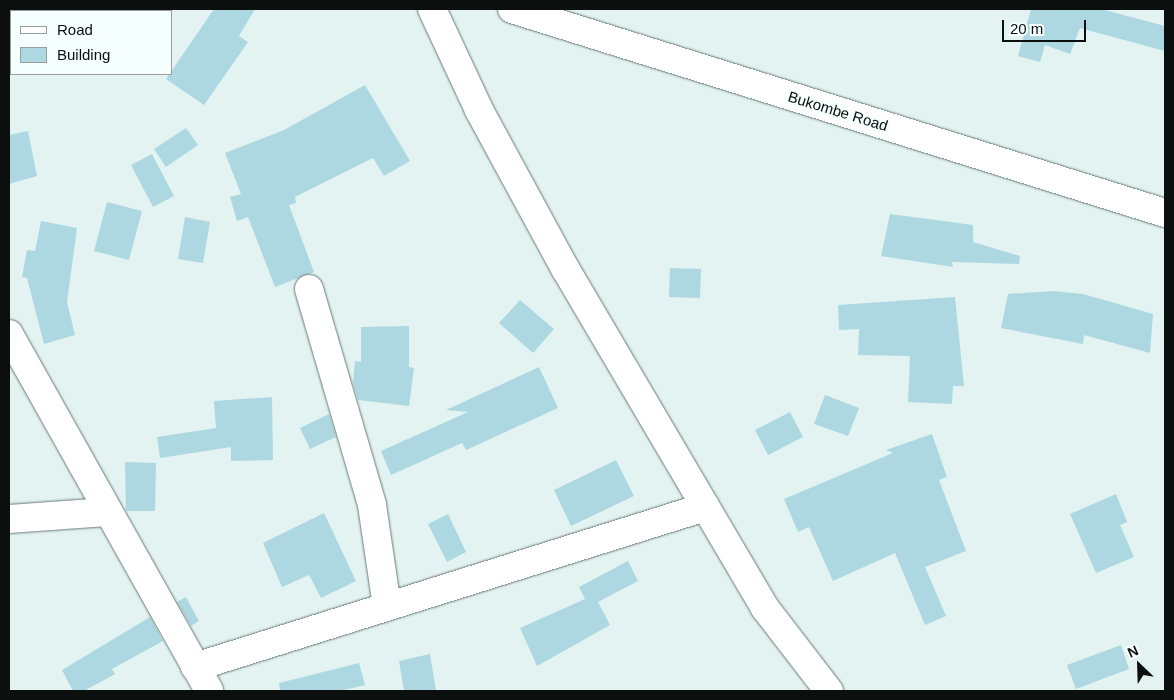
<!DOCTYPE html>
<style>
body{margin:0}
#map{position:relative;width:1174px;height:700px;overflow:hidden;background:#e2f3f1;font-family:Arial,sans-serif}
div>[style]{position:absolute}
.building>*{inset:0;background:#aed8e1}
.roads{filter:drop-shadow(0 0 1px #6a7977) drop-shadow(0 0 1px #6a7977)}
.minor>*{height:28px;margin:-14px;padding:0 14px;transform-origin:14px;border-radius:14px;background:#fff}
.major>*{height:28px;margin:-14px;padding:0 14px;transform-origin:14px;border-radius:14px;background:#fff}
span{translate:-50% -50%;white-space:nowrap;text-align:center;line-height:1.15;-webkit-text-stroke:4px #f5fffd;paint-order:stroke}
.street-label{font-size:15px;color:#0b100f}
.frame{position:absolute;inset:0;border:10px solid #0b100f;pointer-events:none}
.legend{position:absolute;left:10px;top:10px;width:162px;height:65px;box-sizing:border-box;background:#f5fffd;border:1px solid #979f9e;margin:0;padding:6px 9px;list-style:none;font-size:15px;color:#0b100f}
.legend li{display:flex;align-items:center;gap:10px;height:25px}
.legend b{width:25px;border:1px solid #979f9e}
.north{position:absolute;left:1114px;top:640px;width:50px;height:50px;-webkit-text-stroke:4px #f5fffd;paint-order:stroke;rotate:336deg;font-size:14px;font-weight:700;line-height:20px;text-align:center;color:#0b100f}
.north::after{content:'';display:block;margin:auto;width:18px;height:22px;background:#0b100f;clip-path:polygon(50% 0,100% 100%,50% 72%,0 100%)}
.scale{position:absolute;left:1002px;top:20px;width:84px;height:22px;box-sizing:border-box;border:2px solid #0b100f;border-top:0;padding-left:6px;font-size:15px;line-height:18px;white-space:nowrap;color:#0b100f;-webkit-text-stroke:4px #f5fffd;paint-order:stroke}
</style>
<div id="map">
<div class="building">
<div style="clip-path:polygon(214px 9px,255px 9px,239px 36px,248px 42px,204px 105px,166px 79px)"></div>
<div style="clip-path:polygon(1031px 9px,1101px 9px,1165px 26px,1165px 51px,1080px 28px,1070px 54px,1045px 45px,1040px 62px,1018px 56px)"></div>
<div style="clip-path:polygon(365px 85px,410px 161px,384px 176px,373px 158px,295px 197px,296px 203px,289px 205px,314px 272px,275px 287px,248px 217px,237px 221px,230px 197px,241px 194px,225px 153px,284px 130px)"></div>
<div style="clip-path:polygon(186px 128px,198px 145px,166px 167px,154px 149px)"></div>
<div style="clip-path:polygon(28px 131px,37px 176px,9px 184px,9px 135px)"></div>
<div style="clip-path:polygon(152px 154px,174px 196px,153px 207px,131px 165px)"></div>
<div style="clip-path:polygon(107px 202px,142px 211px,129px 260px,94px 251px)"></div>
<div style="clip-path:polygon(890px 214px,973px 225px,973px 242px,1020px 256px,1019px 264px,952px 262px,953px 267px,881px 256px)"></div>
<div style="clip-path:polygon(185px 217px,210px 222px,203px 263px,178px 259px)"></div>
<div style="clip-path:polygon(41px 221px,77px 228px,67px 302px,75px 335px,44px 344px,27px 278px,22px 277px,27px 250px,35px 251px)"></div>
<div style="clip-path:polygon(670px 268px,701px 269px,700px 298px,669px 297px)"></div>
<div style="clip-path:polygon(1054px 291px,1083px 294px,1153px 314px,1150px 353px,1084px 335px,1083px 344px,1001px 328px,1008px 294px)"></div>
<div style="clip-path:polygon(955px 297px,964px 386px,953px 386px,952px 404px,908px 402px,910px 356px,858px 355px,859px 329px,839px 330px,838px 305px)"></div>
<div style="clip-path:polygon(520px 300px,554px 329px,533px 353px,499px 323px)"></div>
<div style="clip-path:polygon(409px 326px,409px 367px,414px 368px,409px 406px,358px 400px,353px 383px,355px 361px,361px 362px,361px 327px)"></div>
<div style="clip-path:polygon(539px 367px,558px 408px,466px 450px,462px 443px,391px 475px,381px 451px,468px 412px,446px 410px)"></div>
<div style="clip-path:polygon(825px 395px,859px 408px,848px 436px,814px 424px)"></div>
<div style="clip-path:polygon(272px 397px,273px 460px,231px 461px,231px 447px,160px 458px,157px 437px,216px 428px,214px 401px)"></div>
<div style="clip-path:polygon(790px 412px,803px 437px,768px 455px,755px 430px)"></div>
<div style="clip-path:polygon(329px 414px,336px 437px,310px 449px,300px 428px)"></div>
<div style="clip-path:polygon(932px 434px,947px 477px,939px 480px,966px 551px,925px 567px,946px 616px,925px 625px,895px 553px,833px 581px,809px 527px,798px 532px,784px 499px,893px 453px,886px 450px)"></div>
<div style="clip-path:polygon(616px 460px,634px 496px,571px 526px,554px 490px)"></div>
<div style="clip-path:polygon(125px 462px,156px 463px,155px 511px,126px 511px)"></div>
<div style="clip-path:polygon(1116px 494px,1127px 522px,1120px 525px,1134px 557px,1096px 573px,1070px 514px)"></div>
<div style="clip-path:polygon(324px 513px,356px 581px,321px 598px,309px 575px,282px 587px,263px 543px)"></div>
<div style="clip-path:polygon(448px 514px,466px 552px,447px 562px,428px 524px)"></div>
<div style="clip-path:polygon(628px 561px,638px 581px,598px 602px,610px 625px,537px 666px,520px 628px,585px 599px,579px 587px)"></div>
<div style="clip-path:polygon(186px 597px,199px 621px,191px 626px,177px 602px)"></div>
<div style="clip-path:polygon(150px 617px,163px 641px,112px 669px,115px 674px,84px 691px,73px 691px,62px 670px)"></div>
<div style="clip-path:polygon(1121px 645px,1129px 669px,1076px 689px,1067px 665px)"></div>
<div style="clip-path:polygon(430px 654px,436px 691px,404px 691px,399px 661px)"></div>
<div style="clip-path:polygon(359px 663px,365px 685px,340px 691px,280px 691px,279px 683px)"></div>
</div>
<div class="roads">
<div class="minor">
<div style="left:432px;top:9px;width:111px;rotate:65deg"></div>
<div style="left:479px;top:110px;width:182px;rotate:61.5deg"></div>
<div style="left:566px;top:270px;width:392px;rotate:59.5deg"></div>
<div style="left:765px;top:608px;width:105px;rotate:52.4deg"></div>
<div style="left:309px;top:289px;width:225px;rotate:73.7deg"></div>
<div style="left:372px;top:505px;width:102px;rotate:81.6deg"></div>
<div style="left:9px;top:334px;width:409px;rotate:60.7deg"></div>
<div style="left:9px;top:519px;width:98px;rotate:-4.1deg"></div>
<div style="left:195px;top:667px;width:535px;rotate:-17.42deg"></div>
</div>
<div class="major">
<div style="left:512px;top:9px;width:684px;rotate:17.35deg"></div>
</div>
</div>
<div class="street-label">
<span style="left:838px;top:111px;rotate:17deg">Bukombe Road</span>
</div>
<div class="frame"></div>
<ul class="legend">
<li><b style="height:6px;background:#fff"></b>Road</li>
<li><b style="height:14px;background:#aed8e1"></b>Building</li>
</ul>
<div class="north">N</div>
<div class="scale">20 m</div>
</div>
